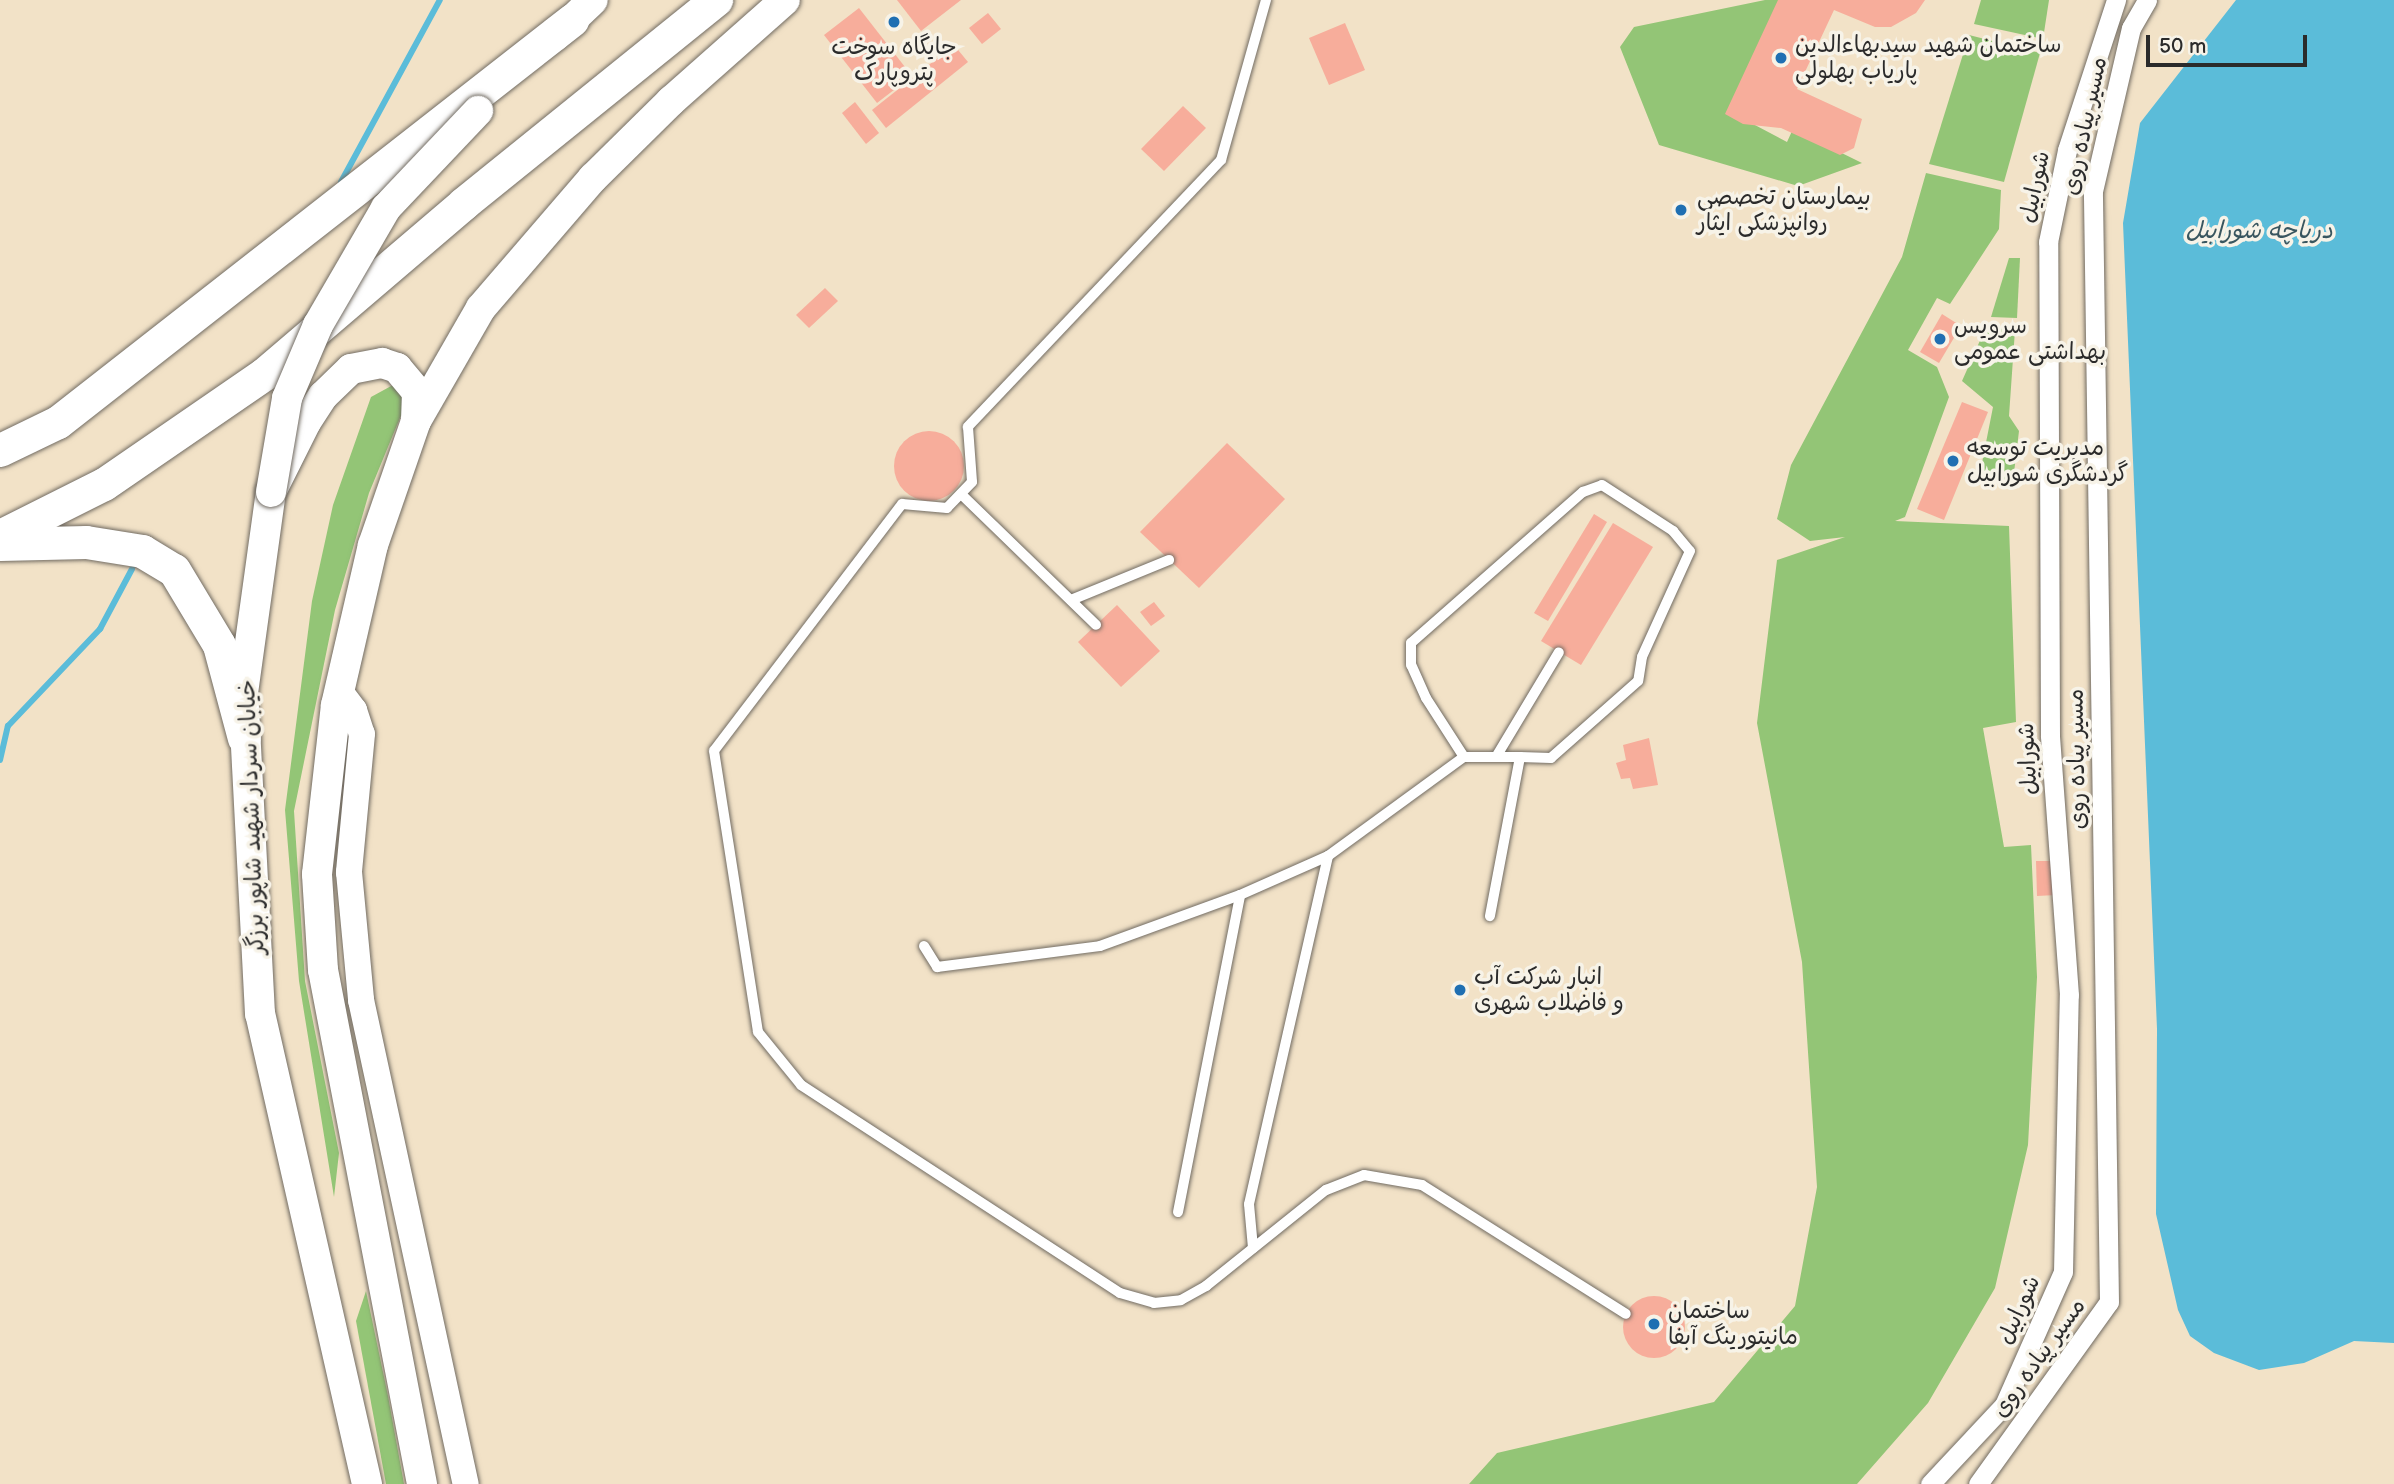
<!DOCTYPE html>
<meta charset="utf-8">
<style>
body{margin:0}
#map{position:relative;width:2394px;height:1484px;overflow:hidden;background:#f2e2c7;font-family:"Balsamiq Sans","Playpen Sans Arabic",sans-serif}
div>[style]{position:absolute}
.green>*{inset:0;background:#93c576}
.water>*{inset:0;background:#5bbcd9}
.stream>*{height:6px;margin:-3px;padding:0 3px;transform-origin:3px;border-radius:3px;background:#5bbcd9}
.building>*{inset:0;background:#f7ad9b}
.round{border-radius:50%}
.roads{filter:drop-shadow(0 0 2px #716b62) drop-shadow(0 0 2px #716b62)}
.lane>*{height:10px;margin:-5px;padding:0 5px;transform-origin:5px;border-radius:5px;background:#fff}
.street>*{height:19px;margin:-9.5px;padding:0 9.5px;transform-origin:9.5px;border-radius:9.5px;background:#fff}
.secondary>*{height:26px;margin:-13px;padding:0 13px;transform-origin:13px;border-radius:13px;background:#fff}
.primary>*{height:30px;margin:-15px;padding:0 15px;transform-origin:15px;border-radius:15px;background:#fff}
.highway>*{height:33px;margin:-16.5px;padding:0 16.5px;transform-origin:16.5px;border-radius:16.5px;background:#fff}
.bridges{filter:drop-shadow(0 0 2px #716b62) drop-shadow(0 0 2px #716b62)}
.primary-bridge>*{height:30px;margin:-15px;padding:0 15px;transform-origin:15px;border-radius:15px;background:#fff}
.dots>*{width:19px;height:19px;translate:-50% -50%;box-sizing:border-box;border:4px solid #f7f3e8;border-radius:50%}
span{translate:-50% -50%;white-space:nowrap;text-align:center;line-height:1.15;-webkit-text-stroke:7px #f7f3e8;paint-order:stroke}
.poi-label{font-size:23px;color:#2b2b2b}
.left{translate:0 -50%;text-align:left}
.street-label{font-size:23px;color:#2b2b2b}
.water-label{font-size:24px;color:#39565f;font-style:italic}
.scale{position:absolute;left:2146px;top:35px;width:161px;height:32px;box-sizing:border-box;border:4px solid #2b2b2b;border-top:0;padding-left:9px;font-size:21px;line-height:24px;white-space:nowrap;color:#2b2b2b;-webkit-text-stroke:5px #f7f3e8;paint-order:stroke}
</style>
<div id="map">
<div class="green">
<div style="clip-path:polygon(1765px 0,1782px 0,1736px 115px,1787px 142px,1793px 129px,1862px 163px,1798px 186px,1659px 145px,1620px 47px,1634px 27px)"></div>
<div style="clip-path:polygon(1981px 0,2049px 0,2043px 39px,1974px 24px)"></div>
<div style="clip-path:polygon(1969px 35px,2040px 53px,2004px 182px,1929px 164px)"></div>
<div style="clip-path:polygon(1926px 173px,2001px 190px,1999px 229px,1950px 304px,1937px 298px,1908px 350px,1937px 367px,1949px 397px,1905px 517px,1895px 521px,2009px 526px,2016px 722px,1983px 728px,2004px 847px,2031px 845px,2037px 977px,2028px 1145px,1995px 1288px,1928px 1403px,1857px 1484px,1469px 1484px,1497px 1453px,1714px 1402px,1795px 1306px,1817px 1187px,1802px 962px,1757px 723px,1777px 560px,1845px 537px,1810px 541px,1777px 519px,1791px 465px,1902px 257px)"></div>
<div style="clip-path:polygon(2009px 258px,2020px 258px,2017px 318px,1991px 317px)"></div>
<div style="clip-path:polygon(1986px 327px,2015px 330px,2009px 416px,2019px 431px,2013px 481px,1978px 483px,1993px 407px,1962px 381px)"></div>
<div style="clip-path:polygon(393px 385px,403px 390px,402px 413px,369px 493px,335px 610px,294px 811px,305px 981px,339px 1153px,334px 1197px,299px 981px,285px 810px,312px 601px,333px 505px,371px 397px)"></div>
<div style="clip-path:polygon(366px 1291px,388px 1396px,404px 1484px,386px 1484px,356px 1321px)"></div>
</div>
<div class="water">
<div style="clip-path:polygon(2236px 0,2394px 0,2394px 1343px,2354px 1341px,2304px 1363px,2259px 1370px,2214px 1353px,2190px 1336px,2178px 1310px,2156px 1214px,2157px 1029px,2123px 223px,2140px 123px)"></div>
</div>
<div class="stream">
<div style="left:341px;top:182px;width:207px;rotate:-61.5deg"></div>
<div style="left:0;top:760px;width:35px;rotate:-77deg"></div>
<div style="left:8px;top:726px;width:134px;rotate:-46.5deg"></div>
<div style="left:100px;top:629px;width:68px;rotate:-61.9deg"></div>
</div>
<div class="building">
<div style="clip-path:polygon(897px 0,961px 0,921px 31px)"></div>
<div style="clip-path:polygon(1778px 0,1925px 0,1916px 13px,1891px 27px,1875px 27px,1834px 10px,1797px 89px,1862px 119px,1854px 148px,1840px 155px,1781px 128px,1743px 124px,1725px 114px)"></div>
<div style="clip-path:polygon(859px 8px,912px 76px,877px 103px,824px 35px)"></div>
<div style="clip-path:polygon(988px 13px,1001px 29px,982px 44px,969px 28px)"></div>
<div style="clip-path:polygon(1345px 23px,1365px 70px,1329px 85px,1309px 38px)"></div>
<div style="clip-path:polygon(954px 45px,968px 62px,886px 128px,872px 110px)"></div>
<div style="clip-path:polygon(855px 102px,879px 133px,866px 144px,842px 113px)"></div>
<div style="clip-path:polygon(1183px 106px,1206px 128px,1164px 171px,1141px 149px)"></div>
<div style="clip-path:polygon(825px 288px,838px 301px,809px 328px,796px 315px)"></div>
<div style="clip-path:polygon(1942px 314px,1961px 326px,1939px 363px,1920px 352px)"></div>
<div style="clip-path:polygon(1962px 402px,1988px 412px,1944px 520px,1917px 509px)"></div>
<div class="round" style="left:894px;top:431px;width:70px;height:70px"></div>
<div style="clip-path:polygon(1227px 443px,1285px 499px,1199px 588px,1140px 532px)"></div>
<div style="clip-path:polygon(1594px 514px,1607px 522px,1548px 621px,1534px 613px)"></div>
<div style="clip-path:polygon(1613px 523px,1653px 547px,1581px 665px,1541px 641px)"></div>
<div style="clip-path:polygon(1154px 602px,1165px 616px,1151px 626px,1140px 612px)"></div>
<div style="clip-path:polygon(1117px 605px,1160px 651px,1121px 687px,1078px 642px)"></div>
<div style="clip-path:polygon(1649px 738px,1658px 785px,1633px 789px,1630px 778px,1621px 779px,1616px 763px,1626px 760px,1623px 745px)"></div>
<div style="clip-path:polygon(2036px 861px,2054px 861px,2056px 895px,2037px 896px)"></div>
<div class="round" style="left:1623px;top:1296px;width:62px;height:62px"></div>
</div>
<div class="roads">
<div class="lane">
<div style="left:1266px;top:0;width:166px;rotate:105.7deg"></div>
<div style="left:1221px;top:160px;width:368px;rotate:133.5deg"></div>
<div style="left:968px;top:427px;width:55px;rotate:85.8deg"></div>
<div style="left:972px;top:482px;width:36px;rotate:134deg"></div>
<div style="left:947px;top:508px;width:45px;rotate:-174.9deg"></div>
<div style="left:902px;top:504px;width:310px;rotate:127.3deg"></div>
<div style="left:714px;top:751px;width:284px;rotate:81.1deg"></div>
<div style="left:758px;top:1032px;width:68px;rotate:50.9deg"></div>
<div style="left:801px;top:1085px;width:381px;rotate:33.1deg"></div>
<div style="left:1120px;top:1293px;width:35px;rotate:16deg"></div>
<div style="left:1154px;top:1303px;width:27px;rotate:-6deg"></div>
<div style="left:1181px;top:1300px;width:29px;rotate:-29deg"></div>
<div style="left:1206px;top:1286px;width:154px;rotate:-38.7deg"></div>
<div style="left:1326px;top:1190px;width:41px;rotate:-21.5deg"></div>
<div style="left:1364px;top:1175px;width:59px;rotate:9.8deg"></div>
<div style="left:1422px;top:1185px;width:241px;rotate:32.3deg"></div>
<div style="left:961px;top:494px;width:188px;rotate:44.1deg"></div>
<div style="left:1071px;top:600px;width:106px;rotate:-22.2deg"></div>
<div style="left:1464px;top:757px;width:70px;rotate:-122.8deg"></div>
<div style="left:1426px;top:698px;width:36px;rotate:-114deg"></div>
<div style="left:1411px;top:665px;width:22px;rotate:-90deg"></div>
<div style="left:1411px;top:643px;width:229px;rotate:-41.3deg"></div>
<div style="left:1583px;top:492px;width:20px;rotate:-20deg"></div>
<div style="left:1602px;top:485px;width:85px;rotate:32.9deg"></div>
<div style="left:1673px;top:531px;width:26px;rotate:50deg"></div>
<div style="left:1690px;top:551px;width:116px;rotate:114.4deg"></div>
<div style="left:1642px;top:657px;width:24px;rotate:99deg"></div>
<div style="left:1638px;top:681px;width:116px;rotate:138.5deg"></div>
<div style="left:1551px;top:758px;width:31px;rotate:-178deg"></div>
<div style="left:1496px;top:757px;width:122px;rotate:-59deg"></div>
<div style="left:924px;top:946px;width:25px;rotate:58deg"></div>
<div style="left:937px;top:967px;width:164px;rotate:-7.3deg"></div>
<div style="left:1100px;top:946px;width:149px;rotate:-20deg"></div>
<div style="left:1240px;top:895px;width:96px;rotate:-23.9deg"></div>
<div style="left:1328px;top:856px;width:168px;rotate:-36.1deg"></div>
<div style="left:1464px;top:757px;width:56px"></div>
<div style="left:1520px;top:757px;width:162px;rotate:100.7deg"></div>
<div style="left:1178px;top:1212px;width:323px;rotate:-78.9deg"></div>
<div style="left:1253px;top:1248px;width:44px;rotate:-95.2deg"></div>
<div style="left:1249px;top:1204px;width:357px;rotate:-77.2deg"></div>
</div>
<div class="street">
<div style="left:1930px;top:1484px;width:108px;rotate:-46.9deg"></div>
<div style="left:2004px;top:1405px;width:145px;rotate:-66.1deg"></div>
<div style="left:2063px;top:1272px;width:277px;rotate:-88.8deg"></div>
<div style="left:2069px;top:995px;width:261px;rotate:-94.2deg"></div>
<div style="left:2050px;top:735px;width:493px;rotate:-90.2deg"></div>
<div style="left:2048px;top:242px;width:94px;rotate:-78.3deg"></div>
<div style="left:2067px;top:150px;width:158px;rotate:-71.9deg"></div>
<div style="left:1978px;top:1484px;width:224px;rotate:-54.3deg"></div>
<div style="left:2109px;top:1302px;width:1111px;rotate:-90.83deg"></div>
<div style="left:2093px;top:191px;width:167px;rotate:-76.9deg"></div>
<div style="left:2131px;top:28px;width:32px;rotate:-60deg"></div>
</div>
<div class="secondary">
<div style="left:339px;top:690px;width:25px;rotate:53deg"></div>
<div style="left:354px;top:710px;width:25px;rotate:72deg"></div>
<div style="left:362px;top:734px;width:139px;rotate:95.4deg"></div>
<div style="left:349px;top:872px;width:129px;rotate:84.6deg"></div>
<div style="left:361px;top:1000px;width:495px;rotate:77.8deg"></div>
</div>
<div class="primary">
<div style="left:555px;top:36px;width:52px;rotate:-43.5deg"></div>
<div style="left:367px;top:1484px;width:482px;rotate:-102.8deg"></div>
<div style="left:260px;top:1014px;width:321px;rotate:-93deg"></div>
<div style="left:243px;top:693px;width:203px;rotate:-82.1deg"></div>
<div style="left:271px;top:492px;width:78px;rotate:-63.4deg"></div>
<div style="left:306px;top:422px;width:31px;rotate:-57deg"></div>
<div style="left:323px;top:396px;width:39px;rotate:-44deg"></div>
<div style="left:351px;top:369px;width:32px;rotate:-11deg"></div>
<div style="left:382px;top:363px;width:16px;rotate:18deg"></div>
<div style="left:397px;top:368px;width:31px;rotate:50deg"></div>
<div style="left:417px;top:392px;width:29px;rotate:92deg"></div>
<div style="left:422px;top:1484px;width:523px;rotate:-100.9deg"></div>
<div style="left:323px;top:970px;width:96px;rotate:-93.6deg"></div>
<div style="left:317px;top:874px;width:170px;rotate:-83.6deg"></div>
<div style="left:336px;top:705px;width:164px;rotate:-77deg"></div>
<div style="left:373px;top:545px;width:131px;rotate:-70.9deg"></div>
<div style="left:416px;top:421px;width:130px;rotate:-60.1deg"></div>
<div style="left:481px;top:308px;width:172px;rotate:-49.3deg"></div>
<div style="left:593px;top:178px;width:110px;rotate:-44.6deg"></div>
<div style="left:671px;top:101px;width:152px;rotate:-41.5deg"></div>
</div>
<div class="highway">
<div style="left:0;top:450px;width:64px;rotate:-25.8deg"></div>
<div style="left:58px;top:422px;width:653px;rotate:-38.03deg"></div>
<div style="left:0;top:536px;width:116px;rotate:-26.6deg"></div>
<div style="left:104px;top:484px;width:194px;rotate:-34.5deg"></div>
<div style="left:264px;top:374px;width:263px;rotate:-40.5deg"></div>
<div style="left:464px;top:203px;width:324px;rotate:-38.9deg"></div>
<div style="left:0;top:544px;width:86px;rotate:-1.3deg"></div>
<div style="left:86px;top:542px;width:57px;rotate:9.1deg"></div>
<div style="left:142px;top:551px;width:37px;rotate:31deg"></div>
<div style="left:174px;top:570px;width:87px;rotate:59deg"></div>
<div style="left:219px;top:645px;width:96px;rotate:75deg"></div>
</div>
</div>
<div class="bridges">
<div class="primary-bridge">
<div style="left:271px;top:492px;width:95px;rotate:-80.3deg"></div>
<div style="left:287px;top:398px;width:79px;rotate:-67deg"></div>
<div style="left:318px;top:325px;width:135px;rotate:-59.8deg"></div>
<div style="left:386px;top:208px;width:134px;rotate:-46.5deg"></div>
</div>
</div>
<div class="dots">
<div style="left:894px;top:22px;background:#1f6fb2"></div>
<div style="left:1781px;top:58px;background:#1f6fb2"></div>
<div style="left:1681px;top:210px;background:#1f6fb2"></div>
<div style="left:1940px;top:339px;background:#1f6fb2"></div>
<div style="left:1953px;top:461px;background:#1f6fb2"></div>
<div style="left:1460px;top:990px;background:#1f6fb2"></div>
<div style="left:1654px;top:1324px;background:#1f6fb2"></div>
</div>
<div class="poi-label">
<span class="left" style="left:1795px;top:58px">ساختمان شهید سیدبهاءالدین<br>پاریاب بهلولی</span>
<span style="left:894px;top:60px">جایگاه سوخت<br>پتروپارک</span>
<span class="left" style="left:1697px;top:210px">بیمارستان تخصصی<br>روانپزشکی ایثار</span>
<span class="left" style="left:1954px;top:339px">سرویس<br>بهداشتی عمومی</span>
<span class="left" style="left:1967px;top:461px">مدیریت توسعه<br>گردشگری شورابیل</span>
<span class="left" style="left:1474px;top:990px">انبار شرکت آب<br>و فاضلاب شهری</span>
<span class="left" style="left:1668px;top:1324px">ساختمان<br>مانیتورینگ آبفا</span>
</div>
<div class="street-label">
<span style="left:2085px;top:126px;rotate:-78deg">مسیر پیاده روی</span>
<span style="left:2035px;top:187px;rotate:-78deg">شورابیل</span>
<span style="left:2028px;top:759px;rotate:-93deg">شورابیل</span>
<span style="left:2077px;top:759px;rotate:-91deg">مسیر پیاده روی</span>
<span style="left:252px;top:817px;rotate:-92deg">خیابان سردار شهید شاپور برزگر</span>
<span style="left:2019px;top:1310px;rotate:-66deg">شورابیل</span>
<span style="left:2039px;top:1358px;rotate:-54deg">مسیر پیاده روی</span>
</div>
<div class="water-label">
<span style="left:2259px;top:231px">دریاچه شورابیل</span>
</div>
<div class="scale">50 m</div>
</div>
